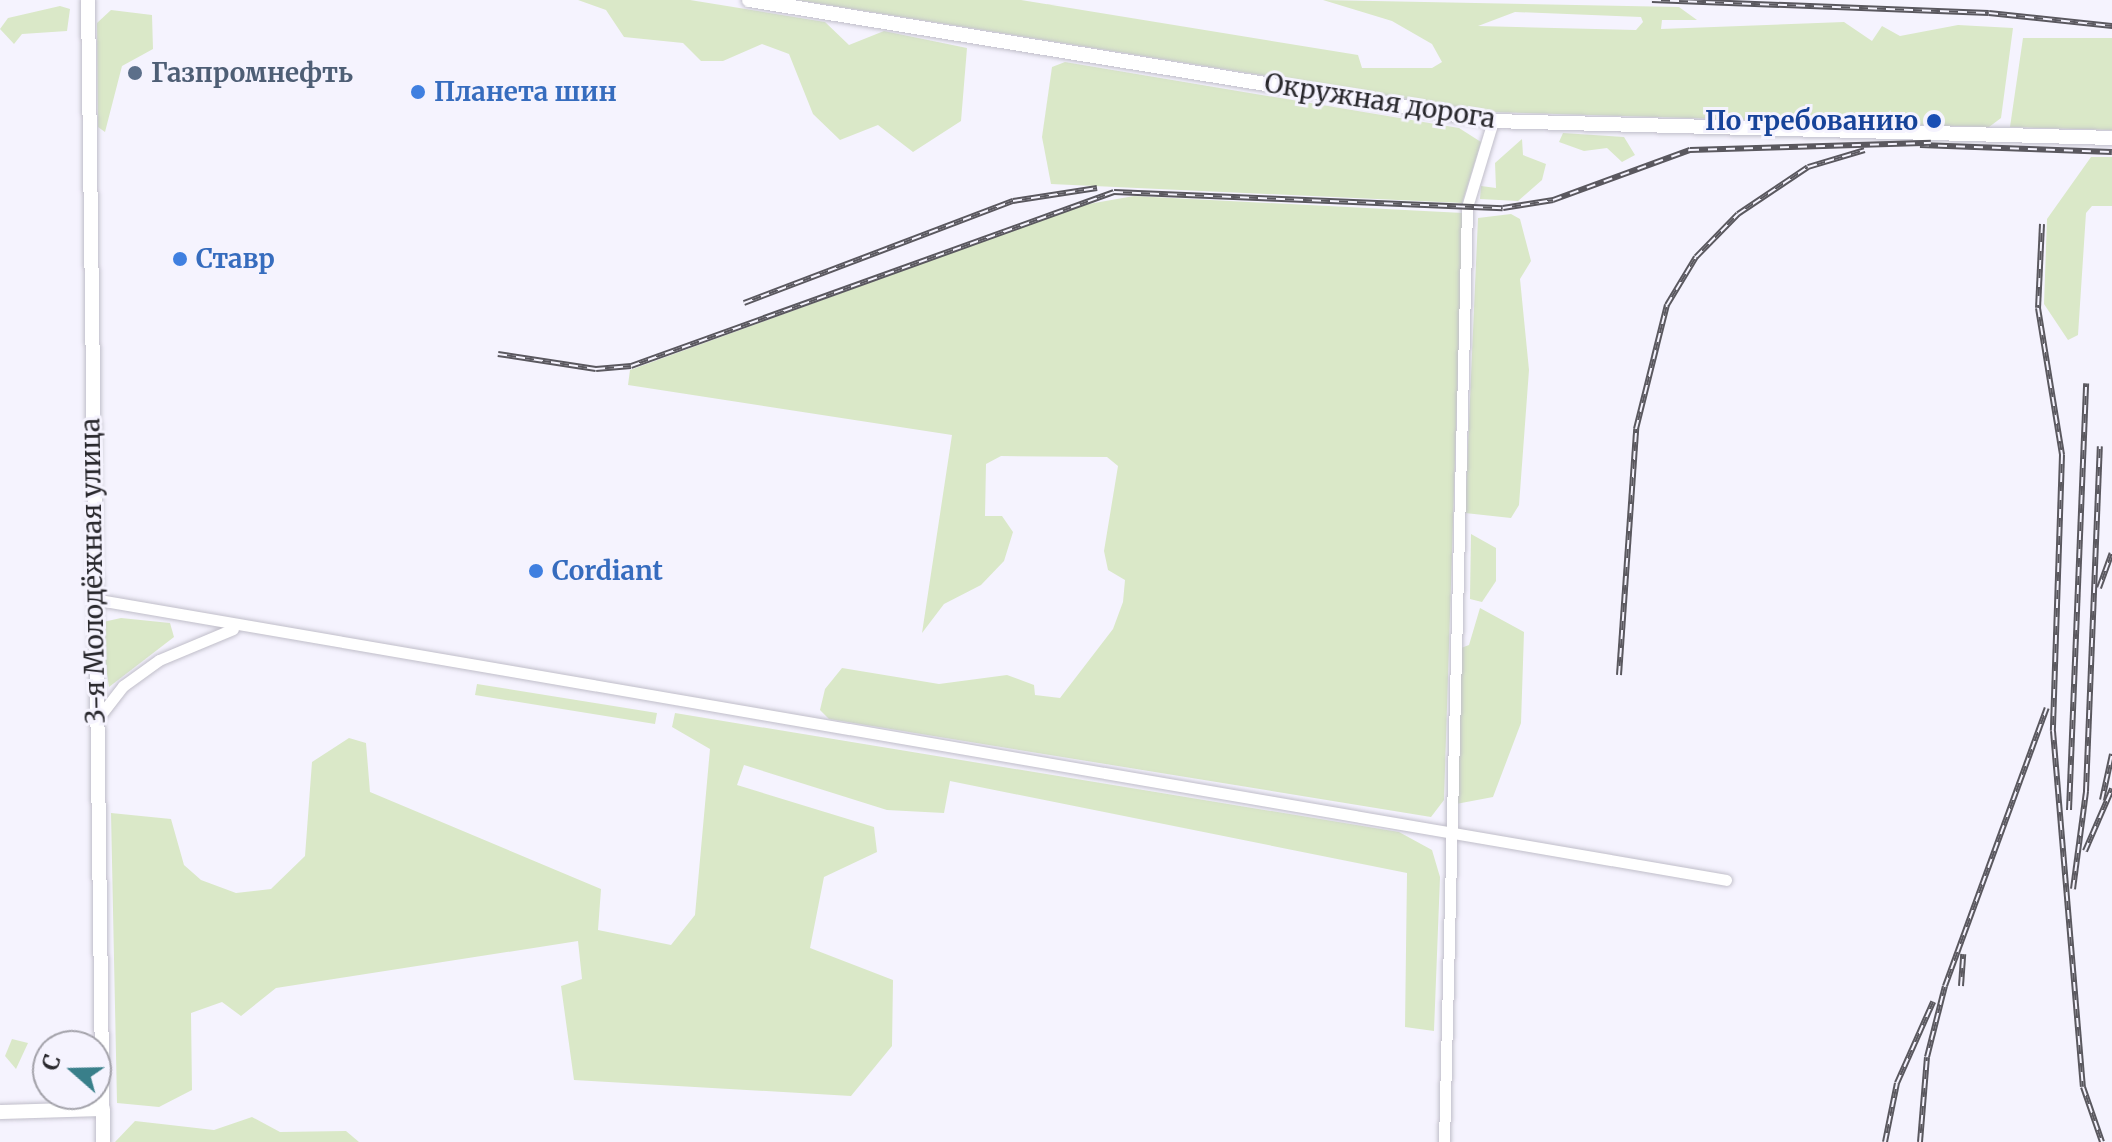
<!DOCTYPE html>
<meta charset="utf-8">
<style>
body{margin:0}
#map{position:relative;width:2112px;height:1142px;overflow:hidden;background:#f5f3fe;font-family:Merriweather,serif}
div>[style]{position:absolute}
.green>*{inset:0;background:#dae8c8}
.roads{filter:drop-shadow(0 0 2px #c0bec9) drop-shadow(0 0 2px #c0bec9)}
.minor>*{height:11px;margin:-5.5px;padding:0 5.5px;transform-origin:5.5px;border-radius:5.5px;background:#fff}
.major>*{height:14px;margin:-7px;padding:0 7px;transform-origin:7px;border-radius:7px;background:#fff}
.rail>*{height:6px;margin-top:-3px;transform-origin:0;background:repeating-linear-gradient(90deg,#f5f3fe 0 9px,#5a585f 0 18px);box-sizing:border-box;border-block:2px solid #5a585f}
.dots>*{width:22px;height:22px;translate:-50% -50%;box-sizing:border-box;border:4px solid #f5f3fe;border-radius:50%}
span{translate:-50% -50%;white-space:nowrap;text-align:center;line-height:1.15;-webkit-text-stroke:6px #f5f3fe;paint-order:stroke}
.service-label{font-size:26px;color:#4e5e75;font-weight:700}
.left{translate:0 -50%;text-align:left}
.shop-label{font-size:26px;color:#366cbe;font-weight:700}
.street-label{font-size:26px;color:#29282d}
.transit-label{font-size:26px;color:#164399;font-weight:700}
.right{translate:-100% -50%;text-align:right}
.north{position:absolute;left:32px;top:1030px;width:80px;height:80px;box-sizing:border-box;background:#f5f3fe;border:2px solid #a3a2aa;border-radius:50%;rotate:290deg;font-size:22px;font-weight:700;line-height:32px;text-align:center;color:#29282d}
.north::after{content:'';display:block;margin:auto;width:28px;height:36px;background:#397f8a;clip-path:polygon(50% 0,100% 100%,50% 72%,0 100%)}
</style>
<div id="map">
<div class="green">
<div style="clip-path:polygon(578px 0,690px 0,825px 22px,849px 45px,884px 31px,967px 48px,961px 121px,913px 152px,878px 125px,840px 140px,813px 114px,789px 54px,762px 44px,723px 61px,701px 61px,683px 43px,624px 37px,606px 10px)"></div>
<div style="clip-path:polygon(evenodd,798px 0,1021px 0,1358px 55px,1362px 68px,1432px 68px,1442px 62px,1432px 44px,1392px 21px,1323px 0,1679px 7px,1697px 20px,1662px 20px,1661px 29px,1844px 22px,1872px 41px,1882px 26px,1900px 36px,1958px 25px,2013px 28px,2001px 118px,1989px 127px,1490px 112px,798px 0,1515px 12px,1641px 17px,1643px 22px,1636px 30px,1478px 26px,1515px 12px)"></div>
<div style="clip-path:polygon(60px 6px,70px 9px,67px 31px,22px 34px,14px 44px,0 29px,8px 18px)"></div>
<div style="clip-path:polygon(111px 10px,152px 15px,153px 49px,122px 66px,105px 132px,98px 127px,97px 23px)"></div>
<div style="clip-path:polygon(2023px 38px,2112px 38px,2112px 130px,2010px 127px)"></div>
<div style="clip-path:polygon(1065px 62px,1459px 128px,1481px 142px,1462px 203px,1051px 184px,1042px 137px,1052px 67px)"></div>
<div style="clip-path:polygon(1563px 133px,1624px 137px,1635px 155px,1622px 162px,1607px 148px,1584px 151px,1559px 142px)"></div>
<div style="clip-path:polygon(1522px 139px,1523px 155px,1546px 164px,1542px 180px,1518px 201px,1480px 199px,1481px 186px,1496px 188px,1495px 163px)"></div>
<div style="clip-path:polygon(2091px 157px,2112px 157px,2112px 206px,2092px 206px,2086px 213px,2078px 335px,2068px 340px,2044px 304px,2047px 219px)"></div>
<div style="clip-path:polygon(1134px 196px,1463px 213px,1444px 800px,1431px 817px,829px 719px,820px 710px,825px 689px,842px 668px,939px 684px,1007px 675px,1034px 685px,1035px 695px,1060px 698px,1113px 629px,1123px 602px,1125px 580px,1108px 570px,1104px 551px,1118px 466px,1107px 457px,1001px 456px,986px 464px,985px 516px,1002px 516px,1013px 532px,1004px 561px,981px 585px,944px 604px,922px 633px,952px 435px,628px 385px,630px 370px,1083px 205px)"></div>
<div style="clip-path:polygon(1511px 214px,1520px 219px,1531px 261px,1520px 279px,1529px 370px,1519px 505px,1511px 518px,1465px 513px,1478px 218px)"></div>
<div style="clip-path:polygon(1471px 534px,1496px 548px,1496px 581px,1482px 602px,1470px 599px)"></div>
<div style="clip-path:polygon(1480px 608px,1524px 632px,1521px 723px,1493px 797px,1456px 804px,1461px 648px,1469px 645px)"></div>
<div style="clip-path:polygon(121px 618px,170px 623px,174px 637px,109px 687px,101px 633px,103px 622px)"></div>
<div style="clip-path:polygon(477px 684px,657px 713px,655px 724px,475px 695px)"></div>
<div style="clip-path:polygon(675px 713px,1399px 832px,1432px 850px,1440px 877px,1434px 1031px,1405px 1027px,1407px 873px,950px 781px,944px 813px,887px 810px,744px 765px,737px 785px,874px 827px,877px 852px,824px 877px,810px 948px,893px 980px,892px 1046px,851px 1096px,574px 1080px,561px 986px,582px 979px,578px 941px,276px 988px,241px 1016px,222px 1002px,191px 1013px,192px 1090px,159px 1107px,117px 1103px,111px 813px,171px 819px,184px 865px,201px 880px,236px 893px,271px 889px,305px 856px,312px 762px,349px 738px,366px 743px,370px 792px,601px 889px,598px 930px,671px 945px,695px 915px,710px 749px,672px 727px)"></div>
<div style="clip-path:polygon(12px 1039px,28px 1043px,16px 1069px,5px 1056px)"></div>
<div style="clip-path:polygon(252px 1117px,280px 1132px,346px 1131px,359px 1142px,115px 1142px,135px 1121px,214px 1130px)"></div>
</div>
<div class="roads">
<div class="minor">
<div style="left:93px;top:599px;width:1657px;rotate:9.76deg"></div>
<div style="left:95px;top:722px;width:46px;rotate:-52.1deg"></div>
<div style="left:123px;top:686px;width:44px;rotate:-35.8deg"></div>
<div style="left:159px;top:660px;width:80px;rotate:-22.7deg"></div>
<div style="left:1444px;top:1142px;width:935px;rotate:-88.59deg"></div>
<div style="left:1467px;top:207px;width:90px;rotate:-73.2deg"></div>
</div>
<div class="major">
<div style="left:88px;top:0;width:1142px;rotate:89.25deg"></div>
<div style="left:749px;top:0;width:754px;rotate:9.24deg"></div>
<div style="left:1493px;top:121px;width:619px;rotate:1.57deg"></div>
<div style="left:0;top:1112px;width:103px;rotate:-1.7deg"></div>
</div>
</div>
<div class="rail">
<div style="left:1652px;top:0;width:337px;rotate:2.2deg"></div>
<div style="left:1989px;top:13px;width:124px;rotate:6deg"></div>
<div style="left:1920px;top:145px;width:192px;rotate:2.1deg"></div>
<div style="left:2042px;top:224px;width:84px;rotate:92.7deg"></div>
<div style="left:2038px;top:308px;width:149px;rotate:80.7deg"></div>
<div style="left:2062px;top:455px;width:276px;rotate:91.9deg"></div>
<div style="left:2053px;top:731px;width:357px;rotate:85.2deg"></div>
<div style="left:2083px;top:1087px;width:58px;rotate:70.9deg"></div>
<div style="left:744px;top:303px;width:288px;rotate:-20.8deg"></div>
<div style="left:1013px;top:201px;width:85px;rotate:-8.8deg"></div>
<div style="left:498px;top:354px;width:99px;rotate:8.7deg"></div>
<div style="left:596px;top:369px;width:35px;rotate:-5deg"></div>
<div style="left:631px;top:366px;width:513px;rotate:-19.81deg"></div>
<div style="left:1114px;top:192px;width:389px;rotate:2.4deg"></div>
<div style="left:1503px;top:208px;width:51px;rotate:-9.1deg"></div>
<div style="left:1553px;top:200px;width:146px;rotate:-20.1deg"></div>
<div style="left:1690px;top:150px;width:241px;rotate:-1.7deg"></div>
<div style="left:2099px;top:588px;width:37px;rotate:-70deg"></div>
<div style="left:1619px;top:675px;width:247px;rotate:-86deg"></div>
<div style="left:1636px;top:429px;width:128px;rotate:-76deg"></div>
<div style="left:1667px;top:305px;width:56px;rotate:-58.9deg"></div>
<div style="left:1696px;top:257px;width:60px;rotate:-45.7deg"></div>
<div style="left:1738px;top:214px;width:84px;rotate:-33.9deg"></div>
<div style="left:1808px;top:167px;width:59px;rotate:-16.6deg"></div>
<div style="left:2102px;top:800px;width:47px;rotate:-77.7deg"></div>
<div style="left:2069px;top:810px;width:427px;rotate:-87.7deg"></div>
<div style="left:2085px;top:851px;width:68px;rotate:-66.5deg"></div>
<div style="left:2073px;top:889px;width:99px;rotate:-82.4deg"></div>
<div style="left:2086px;top:791px;width:345px;rotate:-87.7deg"></div>
<div style="left:1961px;top:986px;width:32px;rotate:-86deg"></div>
<div style="left:1885px;top:1142px;width:60px;rotate:-78.5deg"></div>
<div style="left:1897px;top:1083px;width:89px;rotate:-66deg"></div>
<div style="left:1920px;top:1142px;width:85px;rotate:-85.3deg"></div>
<div style="left:1927px;top:1057px;width:73px;rotate:-75.8deg"></div>
<div style="left:1945px;top:986px;width:296px;rotate:-69.9deg"></div>
</div>
<div class="dots">
<div style="left:135px;top:73px;background:#5c6f8a"></div>
<div style="left:418px;top:92px;background:#3f7fe0"></div>
<div style="left:1934px;top:121px;background:#1a4fb4"></div>
<div style="left:180px;top:259px;background:#3f7fe0"></div>
<div style="left:536px;top:571px;background:#3f7fe0"></div>
</div>
<div class="service-label">
<span class="left" style="left:151px;top:73px">Газпромнефть</span>
</div>
<div class="shop-label">
<span class="left" style="left:434px;top:92px">Планета шин</span>
<span class="left" style="left:196px;top:259px">Ставр</span>
<span class="left" style="left:552px;top:571px">Cordiant</span>
</div>
<div class="street-label">
<span style="left:1380px;top:101px;rotate:9deg">Окружная дорога</span>
<span style="left:93px;top:571px;rotate:-91deg">3-я Молодёжная улица</span>
</div>
<div class="transit-label">
<span class="right" style="left:1918px;top:121px">По требованию</span>
</div>
<div class="north">С</div>
</div>
